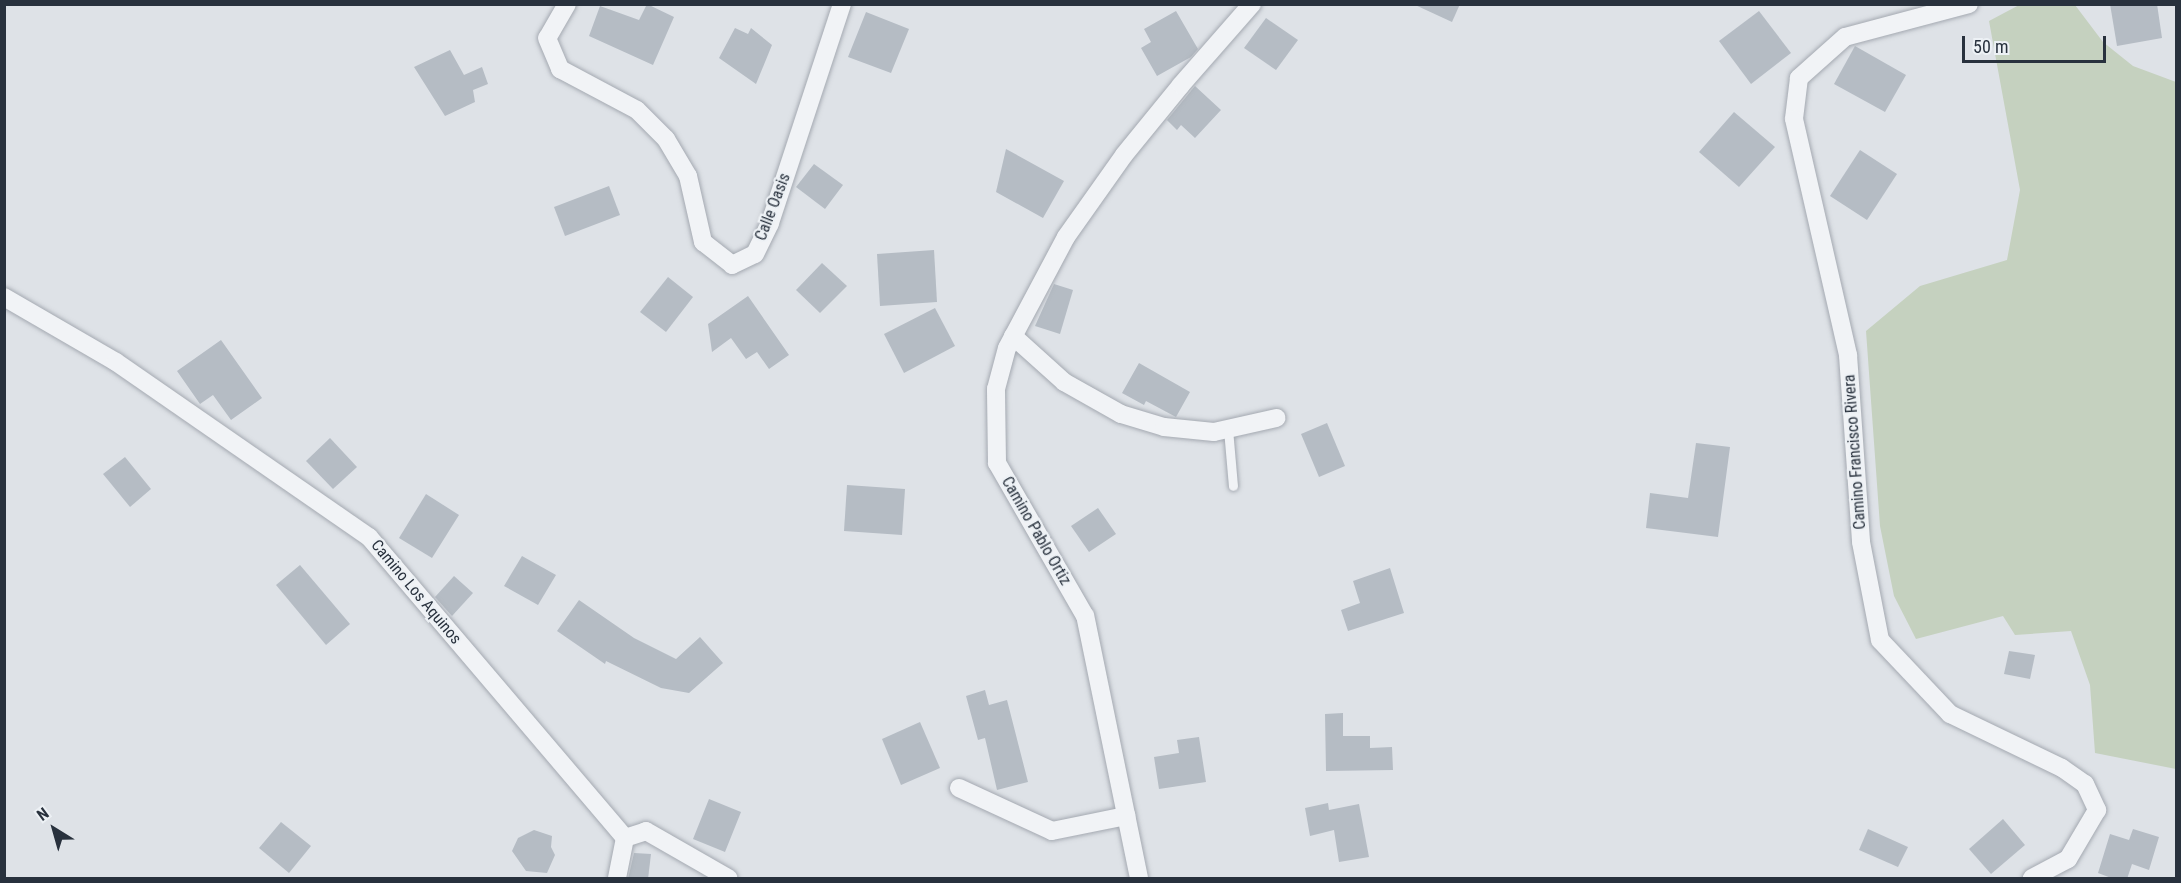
<!DOCTYPE html>
<style>
body{margin:0}
#map{position:relative;width:2181px;height:883px;overflow:hidden;background:#dee2e7;font-family:"Roboto Condensed",sans-serif}
div>[style]{position:absolute}
.green>*{inset:0;background:#c5d1bf}
.building>*{inset:0;background:#b5bcc4}
.roads{filter:drop-shadow(0 0 2px #a4a9b1) drop-shadow(0 0 2px #a4a9b1)}
.service>*{height:9px;margin:-4.5px;padding:0 4.5px;transform-origin:4.5px;border-radius:4.5px;background:#f1f3f6}
.minor>*{height:18px;margin:-9px;padding:0 9px;transform-origin:9px;border-radius:9px;background:#f1f3f6}
span{translate:-50% -50%;white-space:nowrap;text-align:center;line-height:1.15;-webkit-text-stroke:4.5px #edf1f5;paint-order:stroke}
.street-label{font-size:16px;color:#28313d}
.frame{position:absolute;inset:0;border:6px solid #28313d;pointer-events:none}
.north{position:absolute;left:24px;top:799px;width:60px;height:60px;-webkit-text-stroke:4px #edf1f5;paint-order:stroke;rotate:323deg;font-size:16px;font-weight:700;line-height:24px;text-align:center;color:#28313d}
.north::after{content:'';display:block;margin:auto;width:21px;height:27px;background:#28313d;clip-path:polygon(50% 0,100% 100%,50% 72%,0 100%)}
.scale{position:absolute;left:1962px;top:36px;width:144px;height:27px;box-sizing:border-box;border:3px solid #28313d;border-top:0;padding-left:8px;font-size:18px;line-height:21px;white-space:nowrap;color:#28313d;-webkit-text-stroke:4px #edf1f5;paint-order:stroke}
</style>
<div id="map">
<div class="green">
<div style="clip-path:polygon(2021px 4px,2075px 5px,2103px 42px,2133px 66px,2176px 82px,2176px 769px,2095px 753px,2090px 685px,2071px 631px,2015px 635px,2003px 616px,1916px 639px,1894px 596px,1880px 526px,1866px 331px,1920px 286px,2007px 260px,2020px 190px,1989px 21px)"></div>
</div>
<div class="building">
<div style="clip-path:polygon(647px 4px,674px 17px,653px 65px,589px 36px,600px 6px,639px 20px)"></div>
<div style="clip-path:polygon(1413px 4px,1460px 4px,1452px 22px)"></div>
<div style="clip-path:polygon(2110px 4px,2157px 4px,2162px 38px,2117px 46px)"></div>
<div style="clip-path:polygon(1176px 11px,1198px 49px,1191px 57px,1157px 76px,1141px 48px,1151px 42px,1144px 29px)"></div>
<div style="clip-path:polygon(1759px 11px,1791px 53px,1751px 84px,1719px 41px)"></div>
<div style="clip-path:polygon(866px 12px,909px 29px,891px 73px,848px 57px)"></div>
<div style="clip-path:polygon(1266px 18px,1298px 40px,1276px 70px,1244px 48px)"></div>
<div style="clip-path:polygon(735px 28px,748px 34px,751px 28px,772px 45px,756px 84px,719px 58px)"></div>
<div style="clip-path:polygon(1855px 46px,1906px 75px,1885px 112px,1834px 84px)"></div>
<div style="clip-path:polygon(450px 50px,464px 75px,482px 67px,488px 84px,473px 90px,475px 102px,445px 116px,414px 67px)"></div>
<div style="clip-path:polygon(1195px 86px,1221px 110px,1195px 138px,1181px 125px,1177px 130px,1167px 120px)"></div>
<div style="clip-path:polygon(1734px 112px,1775px 147px,1739px 187px,1699px 152px)"></div>
<div style="clip-path:polygon(1006px 149px,1064px 181px,1043px 218px,996px 192px)"></div>
<div style="clip-path:polygon(1860px 150px,1897px 174px,1867px 220px,1830px 196px)"></div>
<div style="clip-path:polygon(814px 164px,843px 185px,825px 209px,796px 187px)"></div>
<div style="clip-path:polygon(609px 186px,620px 215px,565px 236px,554px 207px)"></div>
<div style="clip-path:polygon(934px 250px,937px 302px,880px 306px,877px 254px)"></div>
<div style="clip-path:polygon(822px 263px,847px 286px,820px 313px,796px 290px)"></div>
<div style="clip-path:polygon(668px 277px,693px 297px,666px 332px,640px 312px)"></div>
<div style="clip-path:polygon(1054px 284px,1073px 290px,1060px 334px,1035px 326px)"></div>
<div style="clip-path:polygon(748px 296px,789px 355px,769px 369px,757px 352px,746px 359px,731px 338px,712px 352px,708px 324px)"></div>
<div style="clip-path:polygon(935px 308px,955px 346px,904px 373px,884px 334px)"></div>
<div style="clip-path:polygon(221px 340px,262px 398px,231px 420px,213px 395px,200px 404px,177px 371px)"></div>
<div style="clip-path:polygon(1139px 363px,1190px 392px,1176px 417px,1146px 401px,1144px 405px,1122px 393px)"></div>
<div style="clip-path:polygon(1327px 423px,1345px 466px,1319px 477px,1301px 434px)"></div>
<div style="clip-path:polygon(330px 438px,357px 467px,333px 489px,306px 461px)"></div>
<div style="clip-path:polygon(1696px 443px,1730px 447px,1718px 537px,1646px 528px,1650px 493px,1688px 498px)"></div>
<div style="clip-path:polygon(125px 457px,151px 489px,130px 507px,103px 474px)"></div>
<div style="clip-path:polygon(847px 485px,905px 489px,902px 535px,844px 531px)"></div>
<div style="clip-path:polygon(426px 494px,459px 515px,432px 558px,399px 538px)"></div>
<div style="clip-path:polygon(1098px 508px,1116px 534px,1089px 552px,1071px 526px)"></div>
<div style="clip-path:polygon(522px 556px,556px 575px,538px 605px,504px 586px)"></div>
<div style="clip-path:polygon(300px 565px,350px 624px,326px 645px,276px 585px)"></div>
<div style="clip-path:polygon(1390px 568px,1404px 613px,1348px 631px,1341px 610px,1360px 603px,1353px 581px)"></div>
<div style="clip-path:polygon(454px 576px,473px 593px,452px 616px,435px 597px)"></div>
<div style="clip-path:polygon(579px 600px,634px 638px,676px 659px,700px 637px,723px 663px,689px 693px,661px 688px,606px 661px,605px 664px,557px 631px)"></div>
<div style="clip-path:polygon(2009px 651px,2035px 655px,2030px 679px,2004px 674px)"></div>
<div style="clip-path:polygon(985px 690px,989px 705px,1007px 700px,1028px 782px,997px 790px,985px 738px,978px 740px,966px 696px)"></div>
<div style="clip-path:polygon(1343px 713px,1343px 736px,1370px 736px,1370px 748px,1392px 747px,1393px 770px,1326px 771px,1325px 714px)"></div>
<div style="clip-path:polygon(920px 722px,940px 768px,901px 785px,882px 739px)"></div>
<div style="clip-path:polygon(1199px 737px,1206px 782px,1159px 789px,1154px 757px,1179px 753px,1177px 740px)"></div>
<div style="clip-path:polygon(709px 799px,741px 812px,725px 852px,693px 839px)"></div>
<div style="clip-path:polygon(1328px 803px,1329px 810px,1359px 804px,1369px 857px,1339px 862px,1334px 830px,1310px 836px,1305px 808px)"></div>
<div style="clip-path:polygon(2003px 819px,2025px 845px,1991px 874px,1969px 849px)"></div>
<div style="clip-path:polygon(281px 822px,311px 846px,289px 873px,259px 848px)"></div>
<div style="clip-path:polygon(1868px 829px,1908px 847px,1898px 867px,1859px 850px)"></div>
<div style="clip-path:polygon(2133px 829px,2159px 837px,2149px 870px,2132px 864px,2127px 879px,2114px 879px,2098px 873px,2110px 834px,2129px 840px)"></div>
<div style="clip-path:polygon(534px 830px,552px 836px,551px 847px,555px 855px,547px 873px,526px 871px,512px 851px,518px 838px)"></div>
<div style="clip-path:polygon(634px 853px,651px 854px,648px 879px,628px 879px)"></div>
</div>
<div class="roads">
<div class="service">
<div style="left:1228px;top:429px;width:57px;rotate:85deg"></div>
</div>
<div class="minor">
<div style="left:567px;top:4px;width:39px;rotate:120deg"></div>
<div style="left:547px;top:38px;width:34px;rotate:67deg"></div>
<div style="left:560px;top:69px;width:87px;rotate:28deg"></div>
<div style="left:637px;top:110px;width:41px;rotate:45deg"></div>
<div style="left:666px;top:139px;width:43px;rotate:59.3deg"></div>
<div style="left:688px;top:176px;width:68px;rotate:77.2deg"></div>
<div style="left:703px;top:242px;width:37px;rotate:38deg"></div>
<div style="left:732px;top:265px;width:25px;rotate:-26deg"></div>
<div style="left:755px;top:254px;width:34px;rotate:-64deg"></div>
<div style="left:770px;top:223px;width:231px;rotate:-71.8deg"></div>
<div style="left:1969px;top:4px;width:128px;rotate:165.1deg"></div>
<div style="left:1845px;top:37px;width:62px;rotate:138.3deg"></div>
<div style="left:1799px;top:78px;width:41px;rotate:97deg"></div>
<div style="left:1794px;top:119px;width:242px;rotate:77.1deg"></div>
<div style="left:1848px;top:355px;width:187px;rotate:86deg"></div>
<div style="left:1861px;top:542px;width:100px;rotate:79deg"></div>
<div style="left:1880px;top:640px;width:102px;rotate:46.6deg"></div>
<div style="left:1950px;top:714px;width:124px;rotate:25.7deg"></div>
<div style="left:2062px;top:768px;width:28px;rotate:35deg"></div>
<div style="left:2085px;top:784px;width:29px;rotate:65deg"></div>
<div style="left:2097px;top:810px;width:57px;rotate:120.6deg"></div>
<div style="left:2068px;top:859px;width:41px;rotate:152.2deg"></div>
<div style="left:4px;top:297px;width:129px;rotate:30.1deg"></div>
<div style="left:116px;top:362px;width:308px;rotate:34.7deg"></div>
<div style="left:369px;top:537px;width:395px;rotate:49.6deg"></div>
<div style="left:1013px;top:336px;width:69px;rotate:42deg"></div>
<div style="left:1064px;top:382px;width:65px;rotate:29.3deg"></div>
<div style="left:1121px;top:414px;width:45px;rotate:16.8deg"></div>
<div style="left:1164px;top:427px;width:50px;rotate:5.7deg"></div>
<div style="left:1214px;top:432px;width:64px;rotate:-12.7deg"></div>
<div style="left:959px;top:788px;width:102px;rotate:24.8deg"></div>
<div style="left:1052px;top:831px;width:76px;rotate:-11.5deg"></div>
<div style="left:625px;top:838px;width:22px;rotate:-18deg"></div>
<div style="left:646px;top:831px;width:95px;rotate:29.8deg"></div>
<div style="left:617px;top:878px;width:41px;rotate:-78.7deg"></div>
<div style="left:1139px;top:878px;width:268px;rotate:-101.6deg"></div>
<div style="left:1085px;top:616px;width:177px;rotate:-119.9deg"></div>
<div style="left:997px;top:463px;width:74px;rotate:-90.8deg"></div>
<div style="left:996px;top:389px;width:42px;rotate:-75deg"></div>
<div style="left:1007px;top:348px;width:126px;rotate:-62deg"></div>
<div style="left:1066px;top:237px;width:100px;rotate:-54.7deg"></div>
<div style="left:1124px;top:155px;width:90px;rotate:-50.8deg"></div>
<div style="left:1181px;top:85px;width:108px;rotate:-48.8deg"></div>
</div>
</div>
<div class="street-label">
<span style="left:773px;top:207px;rotate:-69deg">Calle Oasis</span>
<span style="left:1855px;top:452px;rotate:-94deg">Camino Francisco Rivera</span>
<span style="left:1036px;top:531px;rotate:60deg">Camino Pablo Ortiz</span>
<span style="left:416px;top:592px;rotate:50deg">Camino Los Aquinos</span>
</div>
<div class="frame"></div>
<div class="north">N</div>
<div class="scale">50 m</div>
</div>
